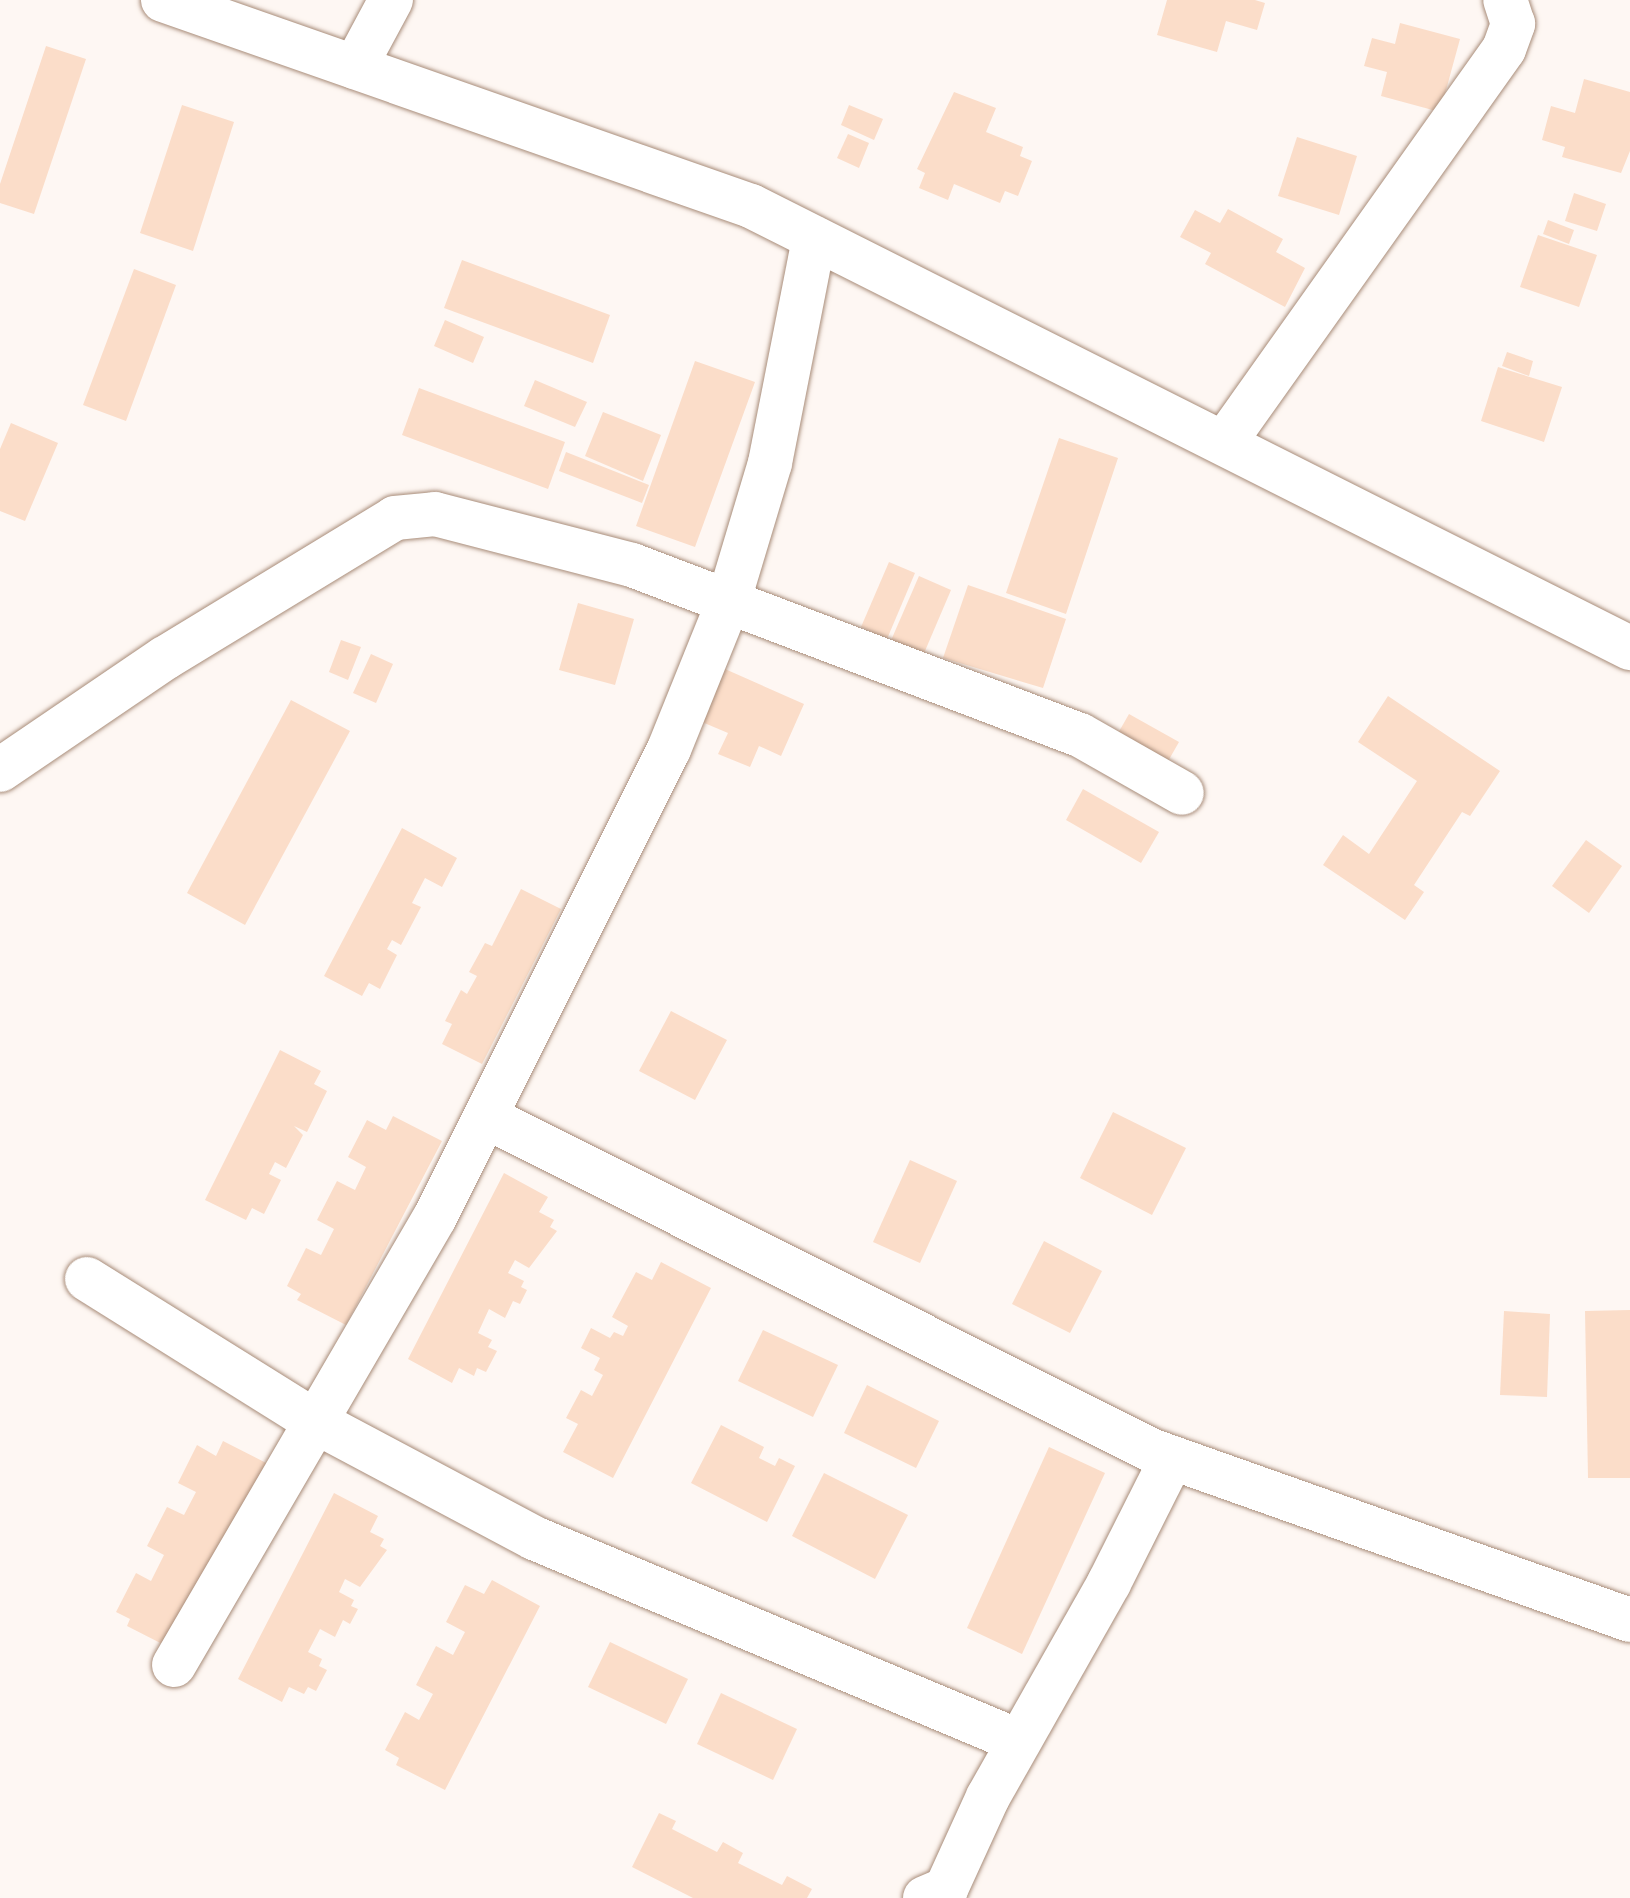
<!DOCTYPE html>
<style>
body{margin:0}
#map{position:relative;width:1630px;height:1898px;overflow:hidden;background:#fef7f3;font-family:Inter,sans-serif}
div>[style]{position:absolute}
.building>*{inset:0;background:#fbddc9}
.roads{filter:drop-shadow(0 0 2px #a88c79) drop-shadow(0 0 2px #a88c79)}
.minor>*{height:44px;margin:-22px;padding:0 22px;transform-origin:22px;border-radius:22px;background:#fff}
span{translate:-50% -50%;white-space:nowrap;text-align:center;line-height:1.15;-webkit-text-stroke:6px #fff;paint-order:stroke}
</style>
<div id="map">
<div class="building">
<div style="clip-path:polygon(1167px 0,1255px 0,1265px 3px,1257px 30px,1226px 21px,1217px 52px,1157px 35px)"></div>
<div style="clip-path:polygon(1400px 23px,1460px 39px,1440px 112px,1381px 96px,1387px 72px,1364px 66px,1372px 38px,1395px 44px)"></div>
<div style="clip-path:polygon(46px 46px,86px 59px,34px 214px,0 203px,0 184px)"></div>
<div style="clip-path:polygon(1584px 79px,1630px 92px,1630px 151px,1621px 173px,1562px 157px,1565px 147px,1542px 140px,1551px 106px,1575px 113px)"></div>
<div style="clip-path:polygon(954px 92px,996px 108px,986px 132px,1023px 147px,1020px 156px,1032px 161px,1018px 196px,1005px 191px,1000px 203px,954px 184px,948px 200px,919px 188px,925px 173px,917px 169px)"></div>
<div style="clip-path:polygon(182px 105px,234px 122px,193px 251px,140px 233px)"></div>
<div style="clip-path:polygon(849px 105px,883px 119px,874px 140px,841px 125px)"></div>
<div style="clip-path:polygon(848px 134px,869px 143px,859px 168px,837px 158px)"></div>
<div style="clip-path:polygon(1297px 137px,1357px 156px,1339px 215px,1278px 196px)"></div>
<div style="clip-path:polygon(1574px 193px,1606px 204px,1597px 231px,1565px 221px)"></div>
<div style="clip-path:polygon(1228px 209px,1283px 239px,1276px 252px,1305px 268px,1285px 307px,1205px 264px,1211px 253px,1180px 237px,1195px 210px,1220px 223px)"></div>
<div style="clip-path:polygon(1548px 220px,1574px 230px,1569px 244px,1543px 234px)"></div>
<div style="clip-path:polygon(1538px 235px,1597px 255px,1579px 307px,1520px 287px)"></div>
<div style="clip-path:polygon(462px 260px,610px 315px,593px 363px,444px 308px)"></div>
<div style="clip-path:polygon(134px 269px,176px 285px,126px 421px,83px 405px)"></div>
<div style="clip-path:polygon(445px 320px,484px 337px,473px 363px,434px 346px)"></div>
<div style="clip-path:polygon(1507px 352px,1533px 361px,1529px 376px,1502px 366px)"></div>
<div style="clip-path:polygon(695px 361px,755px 382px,695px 547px,636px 526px)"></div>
<div style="clip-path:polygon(1498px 367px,1562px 387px,1544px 442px,1481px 421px)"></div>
<div style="clip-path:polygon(535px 380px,587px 402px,575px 427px,524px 406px)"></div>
<div style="clip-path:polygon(419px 388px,565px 442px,548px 489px,402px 435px)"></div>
<div style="clip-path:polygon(603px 412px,661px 435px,643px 481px,585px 456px)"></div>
<div style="clip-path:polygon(11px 423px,58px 443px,25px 521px,0 511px,0 449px)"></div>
<div style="clip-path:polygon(1059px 438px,1118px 458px,1066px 614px,1006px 593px)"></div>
<div style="clip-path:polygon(566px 452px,649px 485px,642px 503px,559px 471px)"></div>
<div style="clip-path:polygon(889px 562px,915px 573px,887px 639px,861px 627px)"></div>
<div style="clip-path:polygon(919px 576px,951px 590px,922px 658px,889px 645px)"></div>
<div style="clip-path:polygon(968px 585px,1066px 619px,1043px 688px,943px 658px)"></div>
<div style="clip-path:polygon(578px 603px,634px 619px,615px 685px,559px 670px)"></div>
<div style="clip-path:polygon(341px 640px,361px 647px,348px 680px,329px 672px)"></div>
<div style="clip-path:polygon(371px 654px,393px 664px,376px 703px,353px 693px)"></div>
<div style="clip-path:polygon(725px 669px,804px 704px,781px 756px,759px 746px,750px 767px,718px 754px,728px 733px,702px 722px)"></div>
<div style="clip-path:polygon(1388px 696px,1500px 771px,1470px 816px,1462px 812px,1414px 885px,1424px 892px,1405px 920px,1323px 865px,1343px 835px,1369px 854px,1417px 781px,1358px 742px)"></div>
<div style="clip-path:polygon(291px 700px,350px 731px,245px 925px,187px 893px)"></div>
<div style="clip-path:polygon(1129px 714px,1179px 742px,1167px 763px,1117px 735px)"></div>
<div style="clip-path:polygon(1083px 789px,1159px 832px,1141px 863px,1066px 820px)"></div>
<div style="clip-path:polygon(402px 828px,457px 858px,442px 887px,425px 878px,412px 903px,421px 907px,401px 945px,392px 940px,387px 949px,397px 955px,380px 989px,369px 983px,362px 996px,324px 976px)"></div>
<div style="clip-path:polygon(1586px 840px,1622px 866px,1589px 913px,1552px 886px)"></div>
<div style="clip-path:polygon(521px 889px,561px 909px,482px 1064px,442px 1044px,452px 1024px,445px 1021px,461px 990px,467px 994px,477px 976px,469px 972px,485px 943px,492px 946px)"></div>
<div style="clip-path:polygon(671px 1011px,727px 1040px,695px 1100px,639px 1071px)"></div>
<div style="clip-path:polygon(280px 1050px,321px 1071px,314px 1084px,327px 1091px,307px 1132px,294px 1126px,303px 1135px,286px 1168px,275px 1162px,269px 1174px,281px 1180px,264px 1214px,252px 1208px,246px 1220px,205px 1200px)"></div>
<div style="clip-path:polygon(1113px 1112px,1186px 1148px,1152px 1215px,1080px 1178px)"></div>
<div style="clip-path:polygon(393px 1116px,442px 1141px,346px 1325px,297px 1300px,301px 1294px,287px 1286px,306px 1248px,321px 1255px,334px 1229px,317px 1220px,337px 1181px,355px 1190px,366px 1167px,348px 1157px,367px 1120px,386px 1130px)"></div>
<div style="clip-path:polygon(910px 1160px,957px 1181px,920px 1263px,873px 1242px)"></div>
<div style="clip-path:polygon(504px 1173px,548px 1197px,539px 1212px,554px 1220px,550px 1227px,557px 1231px,529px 1268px,515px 1260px,508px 1273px,524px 1281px,521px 1287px,527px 1290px,520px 1304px,513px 1301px,505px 1318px,489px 1309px,478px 1333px,492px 1340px,488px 1347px,497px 1351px,486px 1372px,477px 1368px,474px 1376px,459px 1368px,452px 1383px,408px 1359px)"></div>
<div style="clip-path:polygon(1044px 1241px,1102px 1271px,1070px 1333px,1012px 1304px)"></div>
<div style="clip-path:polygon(661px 1262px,711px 1288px,613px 1478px,563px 1452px,578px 1424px,566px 1418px,581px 1390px,592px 1396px,603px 1375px,594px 1370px,600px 1358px,581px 1348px,591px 1328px,610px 1338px,614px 1332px,623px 1336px,628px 1326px,612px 1317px,636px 1272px,652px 1280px)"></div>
<div style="clip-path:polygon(1630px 1310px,1630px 1478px,1588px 1478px,1585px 1311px)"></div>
<div style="clip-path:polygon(1504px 1311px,1550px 1314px,1547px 1397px,1500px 1395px)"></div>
<div style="clip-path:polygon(763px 1330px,838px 1365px,813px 1417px,738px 1381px)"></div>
<div style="clip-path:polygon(867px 1385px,939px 1421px,916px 1468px,844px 1433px)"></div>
<div style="clip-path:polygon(721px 1425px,764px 1447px,759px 1458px,775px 1466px,779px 1458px,795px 1466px,767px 1522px,691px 1483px)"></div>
<div style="clip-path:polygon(223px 1441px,272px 1466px,176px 1651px,127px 1626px,130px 1619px,116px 1612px,136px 1573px,151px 1581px,164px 1555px,147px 1546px,167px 1507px,184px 1515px,196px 1492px,178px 1483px,197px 1445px,216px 1456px)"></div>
<div style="clip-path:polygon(1049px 1447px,1105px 1473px,1022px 1654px,967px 1628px)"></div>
<div style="clip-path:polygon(824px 1473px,908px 1515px,875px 1579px,792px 1536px)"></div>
<div style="clip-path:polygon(334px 1493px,378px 1516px,370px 1532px,384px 1539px,380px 1546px,387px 1550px,360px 1587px,345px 1579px,339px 1592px,354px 1600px,351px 1606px,358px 1609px,350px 1624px,343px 1620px,335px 1637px,320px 1629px,308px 1652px,322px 1659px,319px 1666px,327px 1670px,316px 1691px,308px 1687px,304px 1694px,289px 1687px,282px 1702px,238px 1679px)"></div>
<div style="clip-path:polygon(492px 1580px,540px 1606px,445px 1790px,396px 1765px,399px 1758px,385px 1750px,405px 1712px,419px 1720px,433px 1694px,416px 1685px,436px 1646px,453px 1655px,465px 1632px,446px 1622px,465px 1585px,484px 1594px)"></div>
<div style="clip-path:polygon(610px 1642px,688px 1679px,666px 1724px,588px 1687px)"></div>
<div style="clip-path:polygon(721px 1693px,797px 1729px,773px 1780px,697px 1744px)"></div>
<div style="clip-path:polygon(659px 1813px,676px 1821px,672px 1829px,717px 1852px,723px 1842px,743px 1853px,738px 1863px,782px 1885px,787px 1876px,812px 1889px,807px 1898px,693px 1898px,632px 1867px)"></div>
</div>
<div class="roads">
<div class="minor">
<div style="left:163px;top:0;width:623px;rotate:19.31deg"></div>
<div style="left:751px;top:206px;width:984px;rotate:26.7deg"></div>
<div style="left:355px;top:67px;width:76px;rotate:-61.8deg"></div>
<div style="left:1224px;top:443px;width:483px;rotate:-54.6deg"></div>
<div style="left:1504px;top:49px;width:27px;rotate:-70deg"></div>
<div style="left:1513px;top:24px;width:25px;rotate:-108deg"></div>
<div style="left:0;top:770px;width:199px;rotate:-34.2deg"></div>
<div style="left:165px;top:658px;width:269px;rotate:-31.3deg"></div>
<div style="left:395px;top:518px;width:40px;rotate:-5.7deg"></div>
<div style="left:435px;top:514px;width:203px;rotate:14.5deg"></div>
<div style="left:632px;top:565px;width:479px;rotate:20.8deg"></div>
<div style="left:1080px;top:735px;width:117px;rotate:29.6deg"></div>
<div style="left:486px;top:1117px;width:746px;rotate:26.6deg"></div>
<div style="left:1153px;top:1451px;width:506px;rotate:19.51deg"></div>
<div style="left:87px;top:1279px;width:270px;rotate:32deg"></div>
<div style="left:316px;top:1422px;width:247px;rotate:28deg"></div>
<div style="left:534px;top:1538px;width:525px;rotate:22.75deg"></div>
<div style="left:174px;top:1665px;width:518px;rotate:-59.78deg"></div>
<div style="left:435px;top:1217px;width:523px;rotate:-63.43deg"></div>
<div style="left:669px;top:749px;width:157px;rotate:-68deg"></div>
<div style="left:728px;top:603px;width:146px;rotate:-73.3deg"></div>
<div style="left:770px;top:463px;width:229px;rotate:-78.9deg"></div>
<div style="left:925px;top:1898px;width:23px;rotate:-23deg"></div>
<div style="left:946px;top:1889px;width:101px;rotate:-65.5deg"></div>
<div style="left:988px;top:1797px;width:246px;rotate:-60.5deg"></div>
<div style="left:1109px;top:1583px;width:140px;rotate:-63.3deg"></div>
</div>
</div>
</div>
